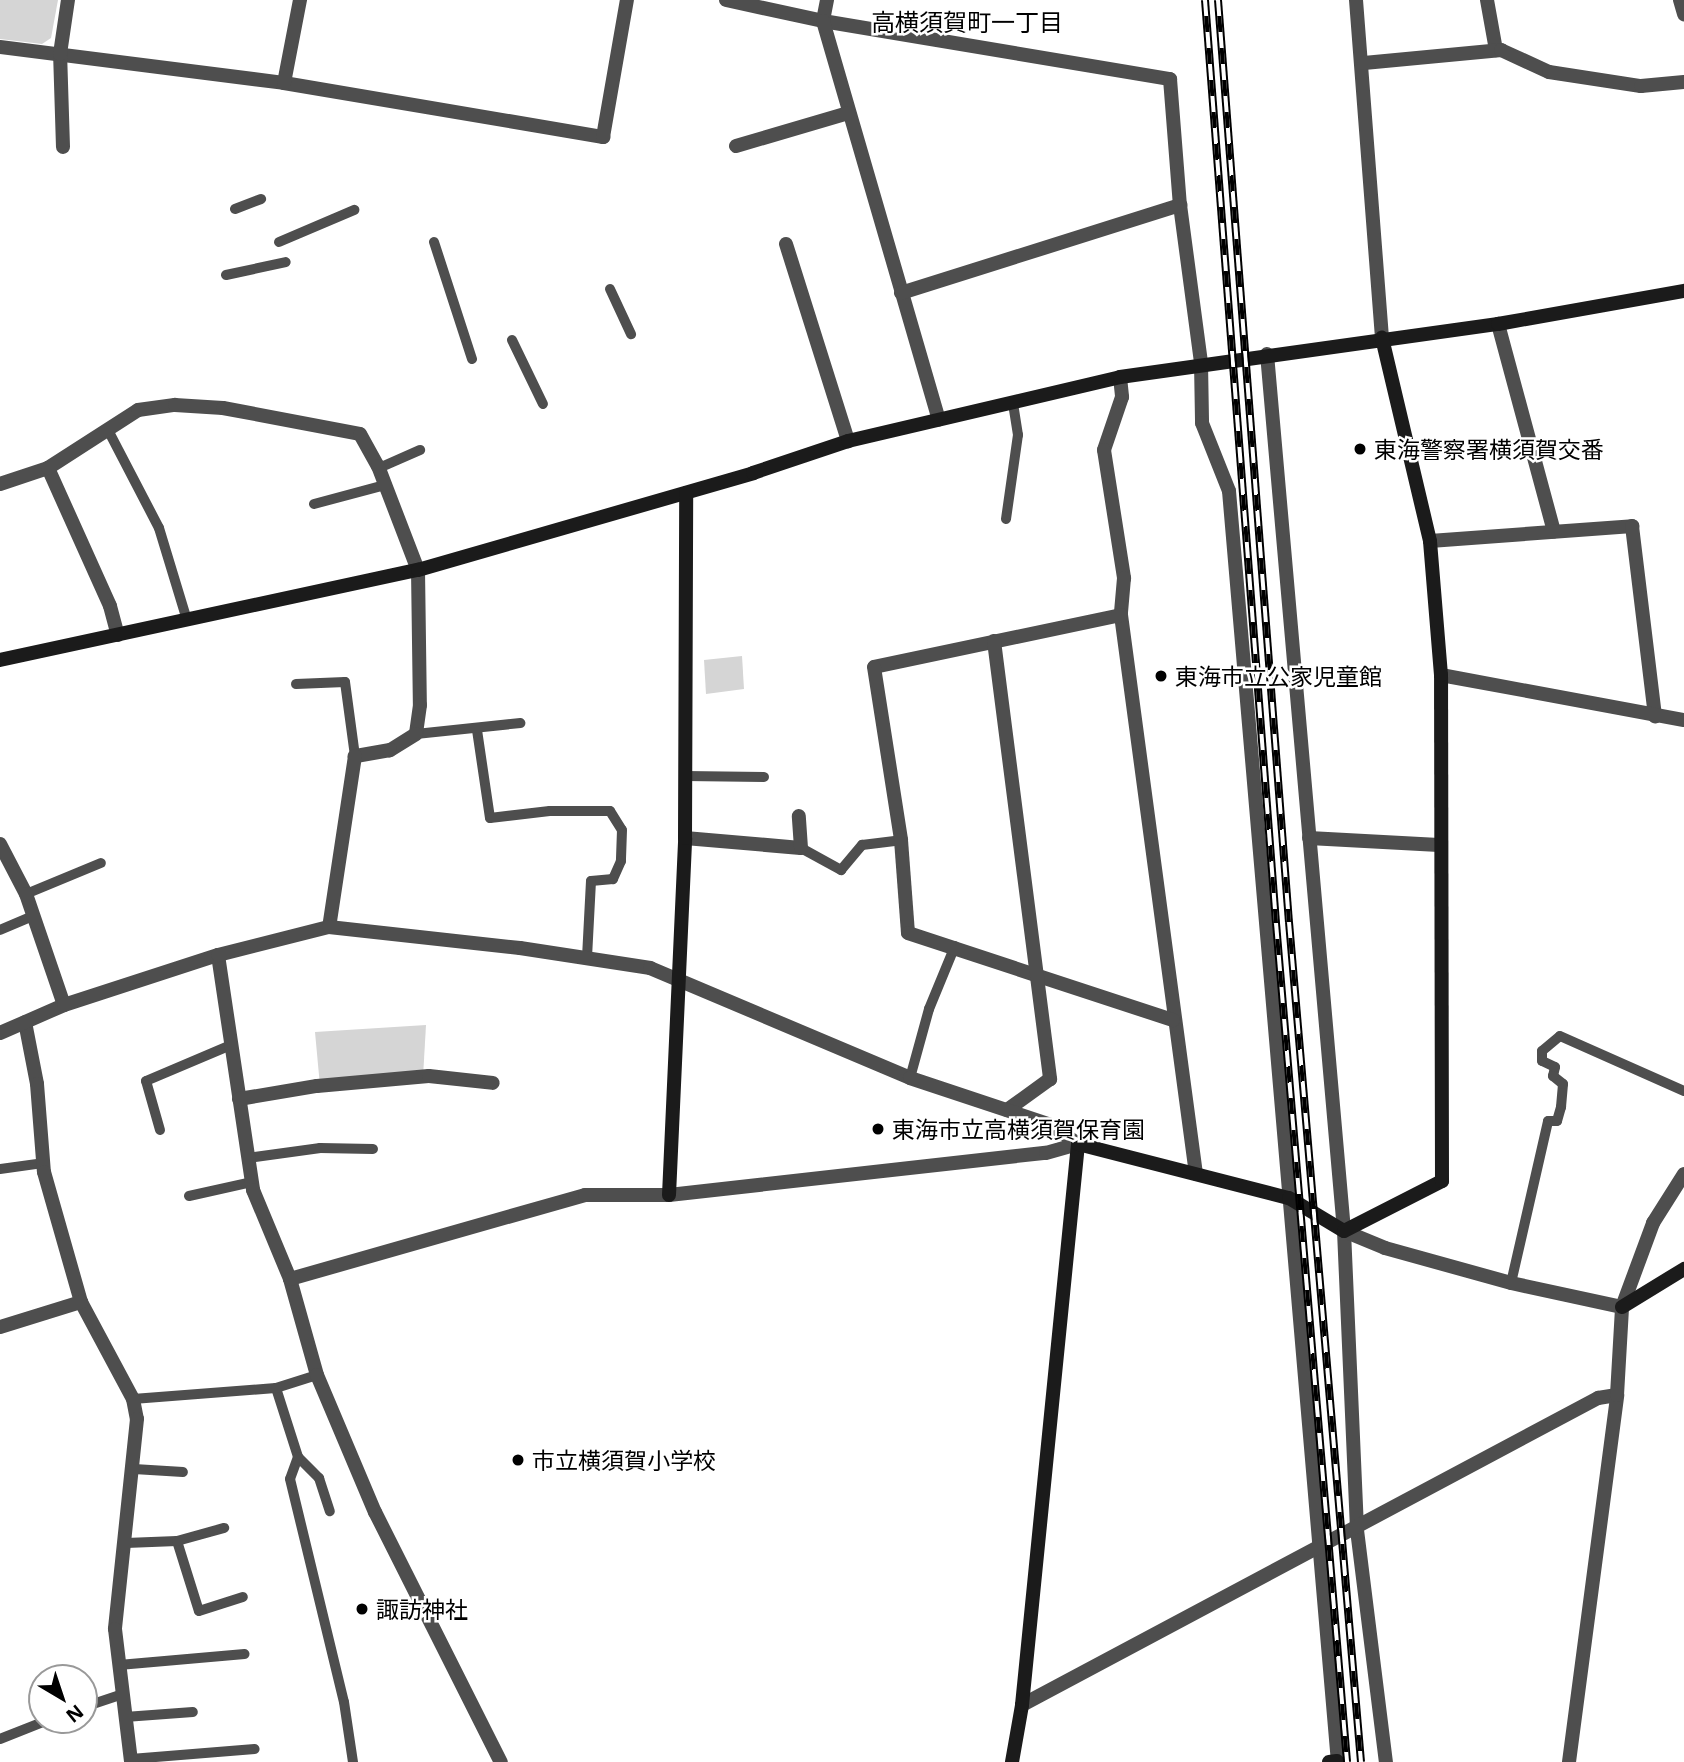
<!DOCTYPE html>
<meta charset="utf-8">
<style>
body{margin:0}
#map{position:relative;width:1684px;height:1762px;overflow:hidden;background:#fff;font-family:"Noto Sans","Noto Sans JP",sans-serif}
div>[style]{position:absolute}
.green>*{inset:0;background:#d5d5d5}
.lane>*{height:10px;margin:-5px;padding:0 5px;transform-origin:5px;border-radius:5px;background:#4e4e4e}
.street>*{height:14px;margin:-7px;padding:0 7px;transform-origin:7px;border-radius:7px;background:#4e4e4e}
.secondary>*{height:14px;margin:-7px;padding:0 7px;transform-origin:7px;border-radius:7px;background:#1b1b1b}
.rail>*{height:8px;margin-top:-4px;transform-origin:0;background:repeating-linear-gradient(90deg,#fff 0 16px,#000 0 32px);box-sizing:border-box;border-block:2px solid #000}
.dots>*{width:19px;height:19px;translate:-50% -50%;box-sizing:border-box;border:4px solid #fff;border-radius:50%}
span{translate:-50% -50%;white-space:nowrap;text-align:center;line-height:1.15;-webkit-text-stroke:5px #fff;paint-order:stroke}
.poi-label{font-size:23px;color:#000}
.left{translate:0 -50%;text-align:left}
.neighbourhood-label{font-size:24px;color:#000}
.north{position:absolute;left:28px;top:1664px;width:70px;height:70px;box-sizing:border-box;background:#fff;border:2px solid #999;border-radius:50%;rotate:141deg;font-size:19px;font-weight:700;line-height:28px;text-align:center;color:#000}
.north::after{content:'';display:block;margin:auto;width:24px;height:32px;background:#000;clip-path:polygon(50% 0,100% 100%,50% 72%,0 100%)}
</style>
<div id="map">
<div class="green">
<div style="clip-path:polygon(0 0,58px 0,51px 38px,42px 44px,0 39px)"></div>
<div style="clip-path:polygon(742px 656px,744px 689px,706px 694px,704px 660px)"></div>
<div style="clip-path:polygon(426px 1025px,423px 1077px,320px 1086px,315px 1032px)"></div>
</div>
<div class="lane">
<div style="left:235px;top:209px;width:28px;rotate:-21deg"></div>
<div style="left:279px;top:242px;width:82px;rotate:-23.1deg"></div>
<div style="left:434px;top:242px;width:123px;rotate:72deg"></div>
<div style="left:226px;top:275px;width:61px;rotate:-12.2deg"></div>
<div style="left:610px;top:289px;width:50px;rotate:65deg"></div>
<div style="left:512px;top:340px;width:71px;rotate:64.2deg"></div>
<div style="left:108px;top:430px;width:110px;rotate:62.5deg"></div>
<div style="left:159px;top:528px;width:96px;rotate:73.1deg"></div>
<div style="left:379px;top:468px;width:45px;rotate:-23.7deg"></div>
<div style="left:314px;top:504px;width:73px;rotate:-15deg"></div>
<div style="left:1006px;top:519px;width:85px;rotate:-81.9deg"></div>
<div style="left:1018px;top:435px;width:33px;rotate:-99deg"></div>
<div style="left:296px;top:684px;width:49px;rotate:-2.3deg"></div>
<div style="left:345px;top:682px;width:75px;rotate:82.3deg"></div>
<div style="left:477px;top:730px;width:89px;rotate:81.6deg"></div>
<div style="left:490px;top:818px;width:60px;rotate:-6.7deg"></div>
<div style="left:550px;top:811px;width:60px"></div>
<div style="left:610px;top:811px;width:22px;rotate:58deg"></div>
<div style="left:622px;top:830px;width:31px;rotate:92deg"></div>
<div style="left:621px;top:861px;width:20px;rotate:114deg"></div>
<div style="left:613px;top:879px;width:22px;rotate:175deg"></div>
<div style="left:591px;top:881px;width:77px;rotate:93deg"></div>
<div style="left:416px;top:734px;width:105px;rotate:-6deg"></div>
<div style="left:685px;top:776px;width:79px;rotate:0.7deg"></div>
<div style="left:801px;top:848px;width:46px;rotate:28.8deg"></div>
<div style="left:841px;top:870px;width:33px;rotate:-50deg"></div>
<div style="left:862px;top:845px;width:39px;rotate:-7deg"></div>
<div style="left:26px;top:894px;width:81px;rotate:-22.5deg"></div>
<div style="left:0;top:930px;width:36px;rotate:-23deg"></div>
<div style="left:910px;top:1078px;width:72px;rotate:-74.6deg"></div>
<div style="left:929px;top:1009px;width:68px;rotate:-67.6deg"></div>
<div style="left:160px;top:1130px;width:51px;rotate:-105.9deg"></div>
<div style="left:146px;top:1081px;width:92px;rotate:-23deg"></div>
<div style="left:248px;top:1158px;width:73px;rotate:-7.9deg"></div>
<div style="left:320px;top:1148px;width:53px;rotate:1.1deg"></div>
<div style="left:0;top:1169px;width:43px;rotate:-7.9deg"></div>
<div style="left:189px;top:1196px;width:65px;rotate:-12.5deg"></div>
<div style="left:1511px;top:1283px;width:166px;rotate:-77.1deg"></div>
<div style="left:1548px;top:1121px;width:9px"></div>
<div style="left:1557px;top:1121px;width:15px;rotate:-74deg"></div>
<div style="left:1561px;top:1107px;width:23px;rotate:-85deg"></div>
<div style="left:1563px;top:1084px;width:13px;rotate:-141deg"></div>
<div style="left:1553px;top:1076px;width:9px;rotate:-77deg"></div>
<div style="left:1555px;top:1067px;width:14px;rotate:-155deg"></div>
<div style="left:1542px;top:1061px;width:10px;rotate:-90deg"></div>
<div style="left:1542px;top:1051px;width:23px;rotate:-40deg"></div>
<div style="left:1560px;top:1036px;width:136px;rotate:23.9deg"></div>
<div style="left:276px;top:1388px;width:72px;rotate:72.3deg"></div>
<div style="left:298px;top:1457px;width:30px;rotate:45deg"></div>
<div style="left:319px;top:1478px;width:35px;rotate:72deg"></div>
<div style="left:133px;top:1399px;width:143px;rotate:-4.4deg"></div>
<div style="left:276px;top:1388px;width:43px;rotate:-17.6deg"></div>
<div style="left:298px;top:1457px;width:23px;rotate:110deg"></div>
<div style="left:290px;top:1479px;width:229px;rotate:76.4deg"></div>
<div style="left:344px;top:1702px;width:61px;rotate:81.5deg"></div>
<div style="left:134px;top:1469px;width:49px;rotate:3.5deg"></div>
<div style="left:177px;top:1541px;width:73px;rotate:72.6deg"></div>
<div style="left:199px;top:1611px;width:46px;rotate:-17.7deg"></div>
<div style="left:126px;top:1543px;width:51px;rotate:-2.2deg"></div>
<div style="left:177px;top:1541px;width:49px;rotate:-15.5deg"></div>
<div style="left:119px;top:1665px;width:126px;rotate:-5deg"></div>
<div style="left:84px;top:1707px;width:41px;rotate:-18.4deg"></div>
<div style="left:125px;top:1717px;width:68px;rotate:-4.2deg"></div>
<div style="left:0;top:1739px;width:52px;rotate:-21.6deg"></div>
<div style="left:131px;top:1759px;width:124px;rotate:-4.6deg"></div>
</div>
<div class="street">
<div style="left:726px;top:0;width:99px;rotate:12.2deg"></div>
<div style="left:823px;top:21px;width:352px;rotate:9.5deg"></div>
<div style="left:1170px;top:79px;width:126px;rotate:85.5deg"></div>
<div style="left:1180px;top:205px;width:159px;rotate:82.4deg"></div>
<div style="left:1201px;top:363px;width:60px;rotate:89deg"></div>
<div style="left:1202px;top:423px;width:73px;rotate:68.3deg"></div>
<div style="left:1229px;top:491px;width:1276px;rotate:85.1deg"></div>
<div style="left:827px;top:0;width:21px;rotate:101deg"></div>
<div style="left:823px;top:21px;width:415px;rotate:73.8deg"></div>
<div style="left:1356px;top:0;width:339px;rotate:85.6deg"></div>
<div style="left:1487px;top:0;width:51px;rotate:79.8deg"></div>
<div style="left:1680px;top:0;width:15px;rotate:74deg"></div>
<div style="left:0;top:47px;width:286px;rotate:7.2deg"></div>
<div style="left:284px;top:83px;width:324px;rotate:9.6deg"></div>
<div style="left:603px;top:137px;width:139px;rotate:-80.1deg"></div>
<div style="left:1364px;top:63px;width:138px;rotate:-5.4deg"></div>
<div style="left:1501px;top:50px;width:53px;rotate:24.6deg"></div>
<div style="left:1549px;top:72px;width:93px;rotate:8.7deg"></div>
<div style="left:1641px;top:86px;width:43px;rotate:-5.3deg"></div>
<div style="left:284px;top:83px;width:85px;rotate:-79.1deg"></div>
<div style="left:736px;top:146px;width:117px;rotate:-16.4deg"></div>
<div style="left:63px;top:147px;width:93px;rotate:-91.8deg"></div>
<div style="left:60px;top:54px;width:55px;rotate:-81.6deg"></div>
<div style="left:786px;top:244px;width:207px;rotate:72.5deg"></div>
<div style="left:901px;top:293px;width:293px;rotate:-17.5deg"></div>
<div style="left:1498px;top:324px;width:215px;rotate:74.9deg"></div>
<div style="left:1267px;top:354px;width:880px;rotate:84.98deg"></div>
<div style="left:1344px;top:1231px;width:299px;rotate:87.5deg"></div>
<div style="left:1357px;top:1530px;width:234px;rotate:82.9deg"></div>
<div style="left:1120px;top:377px;width:20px;rotate:84deg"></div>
<div style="left:1122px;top:397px;width:56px;rotate:108.8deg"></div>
<div style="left:1104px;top:450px;width:130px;rotate:81.1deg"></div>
<div style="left:1124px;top:578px;width:37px;rotate:95deg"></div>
<div style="left:1121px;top:615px;width:564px;rotate:82.36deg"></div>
<div style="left:48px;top:468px;width:151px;rotate:65.8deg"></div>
<div style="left:110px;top:606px;width:30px;rotate:75deg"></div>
<div style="left:0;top:484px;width:51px;rotate:-18.4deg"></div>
<div style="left:48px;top:468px;width:107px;rotate:-32.8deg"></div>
<div style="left:138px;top:410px;width:37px;rotate:-8deg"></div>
<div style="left:175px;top:405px;width:48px;rotate:3.6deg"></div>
<div style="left:223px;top:408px;width:139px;rotate:10.7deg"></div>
<div style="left:360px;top:434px;width:37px;rotate:61deg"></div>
<div style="left:378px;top:466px;width:111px;rotate:69deg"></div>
<div style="left:418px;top:570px;width:135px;rotate:89.2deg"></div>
<div style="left:420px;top:705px;width:29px;rotate:98deg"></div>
<div style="left:416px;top:734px;width:31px;rotate:148deg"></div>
<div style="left:390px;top:750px;width:36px;rotate:170deg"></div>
<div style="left:355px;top:756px;width:173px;rotate:98.6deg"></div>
<div style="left:1430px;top:541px;width:203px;rotate:-4.2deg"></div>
<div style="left:1632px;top:526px;width:192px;rotate:83.1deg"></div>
<div style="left:1121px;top:615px;width:252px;rotate:168.1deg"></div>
<div style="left:874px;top:667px;width:175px;rotate:81.1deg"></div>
<div style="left:901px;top:840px;width:93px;rotate:85.7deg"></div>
<div style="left:908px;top:933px;width:279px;rotate:18.2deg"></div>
<div style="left:994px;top:641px;width:442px;rotate:82.7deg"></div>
<div style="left:1050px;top:1079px;width:53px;rotate:144.2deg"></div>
<div style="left:1441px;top:675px;width:247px;rotate:10.5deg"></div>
<div style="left:685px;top:838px;width:116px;rotate:4.9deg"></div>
<div style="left:801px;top:848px;width:32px;rotate:-94deg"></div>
<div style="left:1309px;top:838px;width:130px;rotate:3.1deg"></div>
<div style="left:0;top:844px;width:56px;rotate:62.5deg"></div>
<div style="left:26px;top:894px;width:117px;rotate:71.1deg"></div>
<div style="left:218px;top:955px;width:238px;rotate:81.5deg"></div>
<div style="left:253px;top:1190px;width:96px;rotate:67.4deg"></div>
<div style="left:290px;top:1279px;width:100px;rotate:74.3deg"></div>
<div style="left:317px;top:1375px;width:149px;rotate:67.1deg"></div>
<div style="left:375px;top:1512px;width:280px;rotate:63.3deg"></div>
<div style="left:25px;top:1022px;width:63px;rotate:79deg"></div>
<div style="left:37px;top:1084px;width:88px;rotate:85.5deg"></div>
<div style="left:44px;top:1172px;width:135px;rotate:74.1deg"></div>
<div style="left:81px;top:1302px;width:110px;rotate:61.8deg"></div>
<div style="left:133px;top:1399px;width:20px;rotate:79deg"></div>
<div style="left:137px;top:1419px;width:211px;rotate:96deg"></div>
<div style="left:115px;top:1629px;width:134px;rotate:83.1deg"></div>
<div style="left:0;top:1033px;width:70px;rotate:-23.6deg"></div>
<div style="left:64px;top:1005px;width:162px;rotate:-18deg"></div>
<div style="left:218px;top:955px;width:114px;rotate:-14.2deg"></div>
<div style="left:329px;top:927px;width:192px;rotate:6.3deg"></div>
<div style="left:520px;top:948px;width:132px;rotate:8.7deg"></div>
<div style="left:650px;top:968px;width:282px;rotate:22.9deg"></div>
<div style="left:910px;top:1078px;width:149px;rotate:18.4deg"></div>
<div style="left:1051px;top:1125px;width:33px;rotate:35deg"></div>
<div style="left:239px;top:1099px;width:79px;rotate:-9.5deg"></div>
<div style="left:317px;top:1086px;width:112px;rotate:-5.1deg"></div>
<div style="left:429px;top:1076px;width:64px;rotate:6.2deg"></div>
<div style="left:1344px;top:1231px;width:44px;rotate:22.5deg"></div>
<div style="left:1385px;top:1248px;width:131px;rotate:15.5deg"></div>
<div style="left:1511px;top:1283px;width:114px;rotate:12.2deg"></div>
<div style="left:290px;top:1279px;width:307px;rotate:-15.9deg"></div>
<div style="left:585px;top:1195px;width:84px"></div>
<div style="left:669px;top:1195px;width:379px;rotate:-6.4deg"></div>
<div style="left:1046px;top:1153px;width:33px;rotate:-16deg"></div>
<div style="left:0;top:1327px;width:85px;rotate:-17.2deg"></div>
<div style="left:1022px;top:1705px;width:653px;rotate:-28.06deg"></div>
<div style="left:1598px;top:1398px;width:19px;rotate:-9deg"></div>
<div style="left:1569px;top:1762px;width:370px;rotate:-82.5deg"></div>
<div style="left:1617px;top:1395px;width:88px;rotate:-86.7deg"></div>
<div style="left:1622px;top:1307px;width:90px;rotate:-69.7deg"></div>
<div style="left:1653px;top:1223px;width:58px;rotate:-57.7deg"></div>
</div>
<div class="secondary">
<div style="left:0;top:660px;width:428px;rotate:-12.2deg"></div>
<div style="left:418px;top:570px;width:349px;rotate:-16.1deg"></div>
<div style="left:753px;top:473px;width:100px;rotate:-18.6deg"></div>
<div style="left:848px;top:441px;width:279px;rotate:-13.2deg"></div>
<div style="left:1120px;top:377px;width:382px;rotate:-8deg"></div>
<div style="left:1498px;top:324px;width:189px;rotate:-10.1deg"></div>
<div style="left:669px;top:1195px;width:357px;rotate:-87.4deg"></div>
<div style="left:685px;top:838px;width:345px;rotate:-89.8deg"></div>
<div style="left:1622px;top:1307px;width:73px;rotate:-31.5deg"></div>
<div style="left:1012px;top:1762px;width:58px;rotate:-80deg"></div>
<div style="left:1022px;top:1705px;width:564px;rotate:-84.3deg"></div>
<div style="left:1078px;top:1144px;width:218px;rotate:14.4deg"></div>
<div style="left:1289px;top:1198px;width:64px;rotate:31deg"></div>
<div style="left:1344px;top:1231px;width:110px;rotate:-27deg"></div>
<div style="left:1442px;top:1181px;width:506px;rotate:-90.11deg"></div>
<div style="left:1441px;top:675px;width:134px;rotate:-94.7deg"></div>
<div style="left:1430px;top:541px;width:209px;rotate:-103.3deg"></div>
<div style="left:1329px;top:1762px;width:8px;rotate:-7deg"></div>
</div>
<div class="rail">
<div style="left:1205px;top:0;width:926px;rotate:85.6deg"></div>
<div style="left:1276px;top:923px;width:842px;rotate:85.16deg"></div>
<div style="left:1218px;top:0;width:925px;rotate:85.6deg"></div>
<div style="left:1289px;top:922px;width:843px;rotate:85.1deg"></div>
</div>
<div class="dots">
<div style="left:1360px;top:449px;background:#000"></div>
<div style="left:1161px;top:676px;background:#000"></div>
<div style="left:878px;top:1129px;background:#000"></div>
<div style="left:518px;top:1460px;background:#000"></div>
<div style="left:362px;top:1609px;background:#000"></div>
</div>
<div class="poi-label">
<span class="left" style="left:1374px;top:449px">東海警察署横須賀交番</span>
<span class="left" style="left:1175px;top:676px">東海市立公家児童館</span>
<span class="left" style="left:892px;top:1129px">東海市立高横須賀保育園</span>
<span class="left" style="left:532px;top:1460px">市立横須賀小学校</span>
<span class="left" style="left:376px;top:1609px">諏訪神社</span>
</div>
<div class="neighbourhood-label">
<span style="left:967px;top:22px">高横須賀町一丁目</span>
</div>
<div class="north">N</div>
</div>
